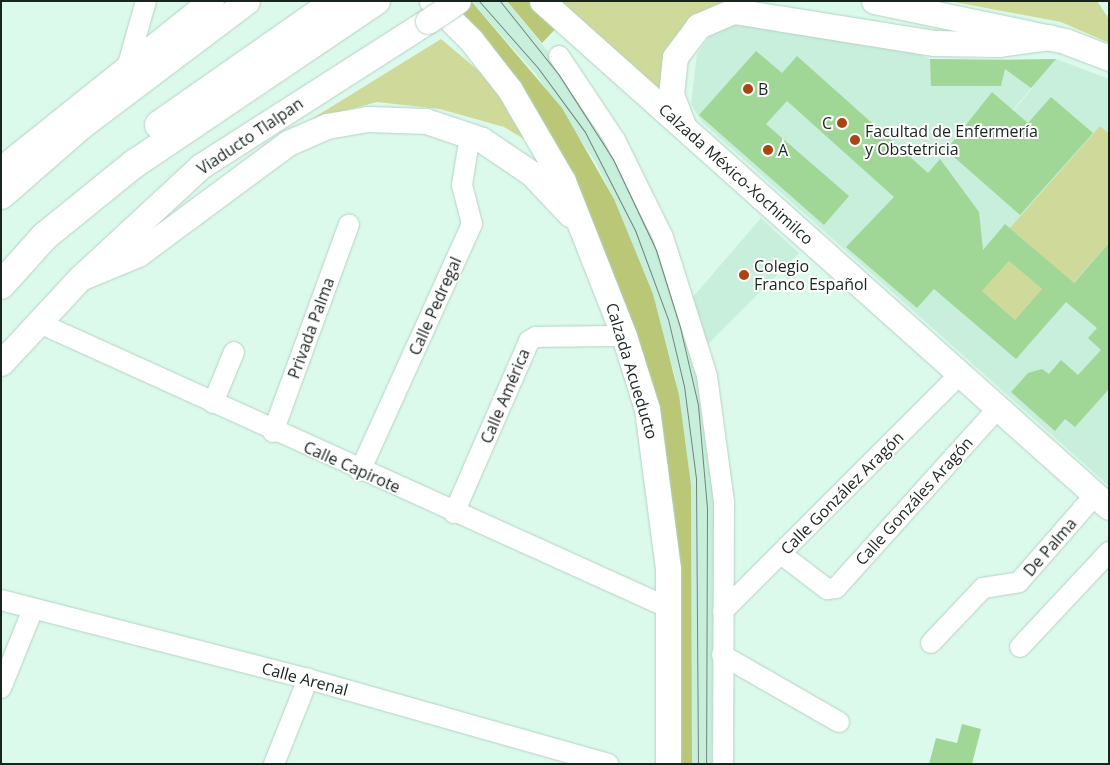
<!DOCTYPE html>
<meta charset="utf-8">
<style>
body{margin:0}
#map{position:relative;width:1110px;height:765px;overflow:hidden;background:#dcfaec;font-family:"Open Sans",sans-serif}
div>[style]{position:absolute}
.built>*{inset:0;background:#c8eedc}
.green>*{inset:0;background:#cfda9a}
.forest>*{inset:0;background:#bac776}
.building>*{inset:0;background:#a0d796}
.roads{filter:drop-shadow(0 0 1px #b4d2c4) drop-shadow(0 0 1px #b4d2c4)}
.minor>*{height:20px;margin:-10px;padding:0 10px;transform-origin:10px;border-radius:10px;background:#fff}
.major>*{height:25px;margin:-12.5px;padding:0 12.5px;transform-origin:12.5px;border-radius:12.5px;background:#fff}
.highway>*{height:28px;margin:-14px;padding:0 14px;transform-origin:14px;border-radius:14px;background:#fff}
.tram>*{height:1px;margin:-0.5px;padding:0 0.5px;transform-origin:0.5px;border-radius:0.5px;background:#70847b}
.bridges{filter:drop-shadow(0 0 1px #b4d2c4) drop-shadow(0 0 1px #b4d2c4)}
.major-bridge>*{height:25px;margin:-12.5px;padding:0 12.5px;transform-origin:12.5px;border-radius:12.5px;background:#fff}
.dots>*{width:14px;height:14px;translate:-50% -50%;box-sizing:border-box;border:2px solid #fff;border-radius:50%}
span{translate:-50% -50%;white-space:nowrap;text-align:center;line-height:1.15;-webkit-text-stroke:4px #fff;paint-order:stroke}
.poi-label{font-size:16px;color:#19241f}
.left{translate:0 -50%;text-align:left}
.right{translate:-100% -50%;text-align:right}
.street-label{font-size:16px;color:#19241f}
.frame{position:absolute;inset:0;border:2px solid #19241f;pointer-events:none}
</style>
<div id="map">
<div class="built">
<div style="clip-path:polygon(471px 1px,507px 1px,554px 59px,641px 202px,694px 356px,714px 497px,712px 764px,692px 764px,691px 485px,675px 375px,614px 199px,595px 161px,535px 73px)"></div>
<div style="clip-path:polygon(evenodd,765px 15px,883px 39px,930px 59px,1056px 59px,1109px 79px,1109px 486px,702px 122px,691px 104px,697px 54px,716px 27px,765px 15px,1033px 86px,1033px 87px,965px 171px,1013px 110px,1033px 86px)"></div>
<div style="clip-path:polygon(761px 218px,799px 253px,708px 344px,693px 297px)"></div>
</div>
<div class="green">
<div style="clip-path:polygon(557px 1px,733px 1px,708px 11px,667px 99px)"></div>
<div style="clip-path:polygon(949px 1px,1097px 1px,1109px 19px,1109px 43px,1061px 22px)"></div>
<div style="clip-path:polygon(441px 39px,505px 93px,549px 154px,504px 127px,440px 109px,377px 102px,310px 120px)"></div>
<div style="clip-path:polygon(1100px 126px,1109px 134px,1109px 243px,1073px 283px,1010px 228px)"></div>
<div style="clip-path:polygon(1009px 261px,1042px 289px,1015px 320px,982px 291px)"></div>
</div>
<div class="forest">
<div style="clip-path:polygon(441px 1px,471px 1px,562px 108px,614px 199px,653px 294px,679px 395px,691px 485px,692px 764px,673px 764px,671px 539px,586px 224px)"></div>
<div style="clip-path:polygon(507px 1px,536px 1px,561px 23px,542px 43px)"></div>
</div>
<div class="building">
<div style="clip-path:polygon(evenodd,756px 51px,782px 73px,797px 56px,928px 173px,940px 159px,979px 212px,983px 250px,1005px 224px,1074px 283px,1109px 243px,1109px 389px,1075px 427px,1065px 419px,1055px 431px,1011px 392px,1028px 373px,1042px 369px,1049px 374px,1061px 360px,1078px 375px,1101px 350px,1088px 338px,1097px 328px,1066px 302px,1016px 359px,934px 289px,917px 308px,846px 247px,894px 197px,787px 101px,766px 124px,849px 196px,824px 225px,699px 115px,756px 51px,1009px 261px,1042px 289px,1015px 320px,982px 291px,1009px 261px)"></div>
<div style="clip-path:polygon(930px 59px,1007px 60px,1056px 59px,1031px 88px,1005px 69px,1001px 86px,931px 86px)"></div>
<div style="clip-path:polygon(992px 92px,1028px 123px,1051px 97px,1093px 133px,1020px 215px,946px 150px)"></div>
<div style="clip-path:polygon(962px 724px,981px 729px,972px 764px,929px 764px,936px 738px,957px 743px)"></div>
</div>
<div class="roads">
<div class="minor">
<div style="left:559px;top:56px;width:101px;rotate:56.3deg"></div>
<div style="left:615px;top:140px;width:108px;rotate:63.7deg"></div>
<div style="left:663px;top:237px;width:146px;rotate:72.4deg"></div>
<div style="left:707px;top:376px;width:127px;rotate:82.3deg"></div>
<div style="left:724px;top:502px;width:262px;rotate:90.2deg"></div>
<div style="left:127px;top:68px;width:70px;rotate:-74.2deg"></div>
<div style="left:37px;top:322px;width:694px;rotate:24.35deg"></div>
<div style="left:213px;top:403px;width:55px;rotate:-67.6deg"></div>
<div style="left:273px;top:432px;width:221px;rotate:-69.9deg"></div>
<div style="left:360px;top:471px;width:271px;rotate:-65.6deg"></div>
<div style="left:472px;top:224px;width:40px;rotate:-104.4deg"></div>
<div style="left:462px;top:185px;width:51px;rotate:-80.9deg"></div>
<div style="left:454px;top:513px;width:188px;rotate:-66.4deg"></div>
<div style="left:529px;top:341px;width:8px;rotate:-30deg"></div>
<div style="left:536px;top:337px;width:88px;rotate:-0.7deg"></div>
<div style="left:781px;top:554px;width:58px;rotate:37.3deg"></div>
<div style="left:827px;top:589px;width:9px;rotate:-6deg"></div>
<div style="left:836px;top:588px;width:242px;rotate:-48deg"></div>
<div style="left:1px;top:600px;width:317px;rotate:14.4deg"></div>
<div style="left:308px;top:679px;width:312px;rotate:15.8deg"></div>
<div style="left:723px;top:611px;width:335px;rotate:-45deg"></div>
<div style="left:931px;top:643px;width:76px;rotate:-46.6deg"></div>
<div style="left:983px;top:588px;width:36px;rotate:-9deg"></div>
<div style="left:1019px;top:582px;width:116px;rotate:-48.9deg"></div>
<div style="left:1020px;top:647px;width:130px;rotate:-46.9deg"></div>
<div style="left:722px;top:655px;width:135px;rotate:29.8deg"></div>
<div style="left:1px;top:688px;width:85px;rotate:-67.9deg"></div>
<div style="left:274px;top:764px;width:92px;rotate:-68.2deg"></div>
</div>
<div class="major">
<div style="left:432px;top:1px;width:55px;rotate:45deg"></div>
<div style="left:471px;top:40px;width:63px;rotate:52deg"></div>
<div style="left:510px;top:90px;width:105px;rotate:59.8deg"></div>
<div style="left:563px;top:181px;width:167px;rotate:68.5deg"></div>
<div style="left:624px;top:336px;width:77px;rotate:72.5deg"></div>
<div style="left:647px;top:409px;width:161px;rotate:82.5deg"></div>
<div style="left:668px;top:569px;width:195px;rotate:90deg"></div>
<div style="left:542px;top:1px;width:760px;rotate:41.75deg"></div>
<div style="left:874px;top:1px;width:195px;rotate:11.8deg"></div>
<div style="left:1065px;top:41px;width:47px;rotate:21.1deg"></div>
<div style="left:682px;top:123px;width:30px;rotate:-111deg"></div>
<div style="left:671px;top:95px;width:38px;rotate:-84deg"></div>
<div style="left:675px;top:57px;width:39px;rotate:-53deg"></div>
<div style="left:698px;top:26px;width:39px;rotate:-23deg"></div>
<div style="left:734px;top:11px;width:203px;rotate:9.1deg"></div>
<div style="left:934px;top:43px;width:64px;rotate:0.9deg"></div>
<div style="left:998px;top:44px;width:52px;rotate:-7.7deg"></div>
<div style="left:1px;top:169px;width:269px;rotate:-38.7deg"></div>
<div style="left:1px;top:196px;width:105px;rotate:-41.1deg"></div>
<div style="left:80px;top:127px;width:209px;rotate:-37deg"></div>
<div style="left:80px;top:278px;width:63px;rotate:-22.5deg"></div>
<div style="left:138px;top:254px;width:187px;rotate:-36.5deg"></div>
<div style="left:288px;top:143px;width:43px;rotate:-23.6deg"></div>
<div style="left:327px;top:126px;width:41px;rotate:-9.9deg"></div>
<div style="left:367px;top:119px;width:59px;rotate:1.9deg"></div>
<div style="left:426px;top:121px;width:59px;rotate:18.7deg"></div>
<div style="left:482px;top:140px;width:59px;rotate:34deg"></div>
<div style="left:531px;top:173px;width:57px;rotate:46.4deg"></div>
<div style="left:1px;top:363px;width:116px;rotate:-47.1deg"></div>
<div style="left:80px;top:278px;width:165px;rotate:-42.8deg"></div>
<div style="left:201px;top:166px;width:269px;rotate:-32.6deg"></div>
</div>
<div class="highway">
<div style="left:159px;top:125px;width:216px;rotate:-35deg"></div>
<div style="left:1px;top:285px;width:66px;rotate:-48.1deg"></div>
<div style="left:45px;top:236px;width:114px;rotate:-39deg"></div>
<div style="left:134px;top:164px;width:292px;rotate:-34deg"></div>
</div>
</div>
<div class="tram">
<div style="left:479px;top:1px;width:89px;rotate:48.6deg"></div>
<div style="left:538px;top:68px;width:79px;rotate:53.7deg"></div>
<div style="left:585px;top:132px;width:110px;rotate:63deg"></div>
<div style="left:635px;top:230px;width:95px;rotate:69.7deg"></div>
<div style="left:668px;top:319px;width:69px;rotate:76.6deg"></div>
<div style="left:684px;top:386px;width:94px;rotate:82.6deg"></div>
<div style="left:696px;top:479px;width:285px;rotate:89.6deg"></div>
<div style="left:500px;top:1px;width:95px;rotate:51.4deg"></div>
<div style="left:559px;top:75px;width:100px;rotate:57.3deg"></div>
<div style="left:613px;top:159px;width:101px;rotate:64.7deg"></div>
<div style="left:656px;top:250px;width:81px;rotate:72.7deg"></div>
<div style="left:680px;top:327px;width:80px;rotate:77deg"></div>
<div style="left:698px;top:405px;width:103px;rotate:85deg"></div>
<div style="left:707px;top:508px;width:256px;rotate:90.2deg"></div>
</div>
<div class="bridges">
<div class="major-bridge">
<div style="left:428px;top:21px;width:36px;rotate:-34deg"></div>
</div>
</div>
<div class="dots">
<div style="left:748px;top:89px;background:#a94513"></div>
<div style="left:842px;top:123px;background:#a94513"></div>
<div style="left:855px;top:140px;background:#a94513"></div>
<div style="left:768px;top:150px;background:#a94513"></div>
<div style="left:744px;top:275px;background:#a94513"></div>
</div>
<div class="poi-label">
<span class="left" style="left:758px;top:89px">B</span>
<span class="right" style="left:832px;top:123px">C</span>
<span class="left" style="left:865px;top:140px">Facultad de Enfermería<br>y Obstetricia</span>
<span class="left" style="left:778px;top:150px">A</span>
<span class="left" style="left:754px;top:275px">Colegio<br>Franco Español</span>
</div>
<div class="street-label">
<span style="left:250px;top:136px;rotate:-34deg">Viaducto Tlalpan</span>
<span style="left:736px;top:174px;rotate:42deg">Calzada México-Xochimilco</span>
<span style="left:435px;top:306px;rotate:-66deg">Calle Pedregal</span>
<span style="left:311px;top:328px;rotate:-70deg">Privada Palma</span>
<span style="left:632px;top:371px;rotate:73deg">Calzada Acueducto</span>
<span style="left:505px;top:396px;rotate:-67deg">Calle América</span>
<span style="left:352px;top:467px;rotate:24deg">Calle Capirote</span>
<span style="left:842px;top:493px;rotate:-45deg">Calle González Aragón</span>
<span style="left:914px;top:501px;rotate:-48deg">Calle Gonzáles Aragón</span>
<span style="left:1050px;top:547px;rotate:-49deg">De Palma</span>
<span style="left:305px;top:679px;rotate:15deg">Calle Arenal</span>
</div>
<div class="frame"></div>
</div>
